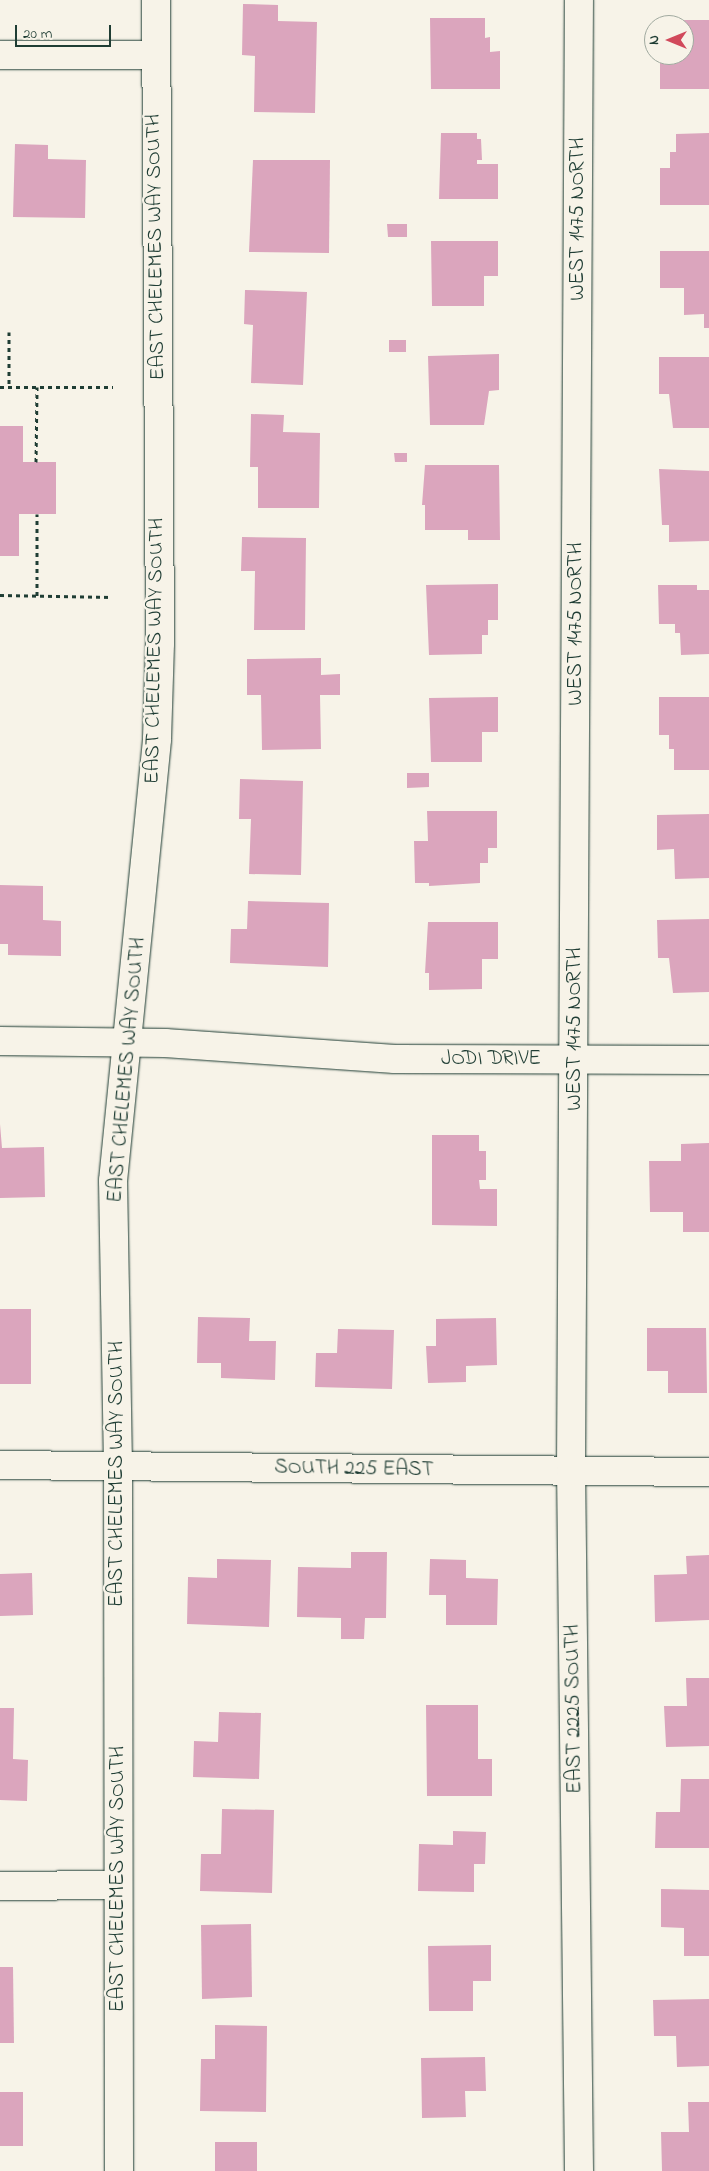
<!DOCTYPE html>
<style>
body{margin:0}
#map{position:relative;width:709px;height:2171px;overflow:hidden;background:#f7f3e8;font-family:"Indie Flower",sans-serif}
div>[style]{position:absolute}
.building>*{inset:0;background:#dba5bd}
.path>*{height:3px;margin-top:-1.5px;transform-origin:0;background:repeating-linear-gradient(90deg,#1f3d34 0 4px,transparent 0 8px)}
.roads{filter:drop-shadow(0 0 1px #1f3d34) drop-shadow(0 0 1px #1f3d34)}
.minor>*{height:28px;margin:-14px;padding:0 14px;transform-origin:14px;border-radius:14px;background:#f7f3e8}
.tertiary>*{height:28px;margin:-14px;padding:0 14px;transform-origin:14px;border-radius:14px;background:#f7f3e8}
span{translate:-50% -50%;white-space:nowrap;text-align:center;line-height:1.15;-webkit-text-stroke:4.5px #f7f3e8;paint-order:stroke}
.street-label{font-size:21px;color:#1f3d34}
.north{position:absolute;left:644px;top:15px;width:50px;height:50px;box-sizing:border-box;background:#f7f3e8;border:1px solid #a1aaa0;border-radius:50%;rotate:270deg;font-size:14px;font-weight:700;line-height:20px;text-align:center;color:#1f3d34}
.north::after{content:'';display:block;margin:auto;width:18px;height:22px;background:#d1495b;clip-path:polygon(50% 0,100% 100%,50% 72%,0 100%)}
.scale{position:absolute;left:15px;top:25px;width:96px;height:22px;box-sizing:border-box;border:2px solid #1f3d34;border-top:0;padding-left:6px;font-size:15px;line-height:18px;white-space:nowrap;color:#1f3d34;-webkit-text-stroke:4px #f7f3e8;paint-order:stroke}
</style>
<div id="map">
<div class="building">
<div style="clip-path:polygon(243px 4px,278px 5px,278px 21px,317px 22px,315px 113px,254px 112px,255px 56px,242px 55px)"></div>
<div style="clip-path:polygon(430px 18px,485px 18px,485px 38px,490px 37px,490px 52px,500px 51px,500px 89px,431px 89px)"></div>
<div style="clip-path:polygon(680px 20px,709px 20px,709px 89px,660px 89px,660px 55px,684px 55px,684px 25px,680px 25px)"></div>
<div style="clip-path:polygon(441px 133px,477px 133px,477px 139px,481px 139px,482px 160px,477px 160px,477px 164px,498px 164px,498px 199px,439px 199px)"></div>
<div style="clip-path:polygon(709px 133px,709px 205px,660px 205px,660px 168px,670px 168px,670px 152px,676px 152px,676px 134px)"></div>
<div style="clip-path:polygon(15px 144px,48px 145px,48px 159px,86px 160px,85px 218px,13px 217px)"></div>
<div style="clip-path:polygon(253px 160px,330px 160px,329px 253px,249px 252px)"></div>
<div style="clip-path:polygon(387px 224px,407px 224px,407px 237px,388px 237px)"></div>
<div style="clip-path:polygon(431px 241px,498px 241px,498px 276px,484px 276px,484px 306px,432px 306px)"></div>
<div style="clip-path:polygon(660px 251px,709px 251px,709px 328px,704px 328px,704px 314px,684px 315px,684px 288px,660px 288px)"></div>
<div style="clip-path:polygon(245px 290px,307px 292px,303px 385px,251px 383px,253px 325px,244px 324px)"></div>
<div style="clip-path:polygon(389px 340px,406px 340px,406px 352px,389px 352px)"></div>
<div style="clip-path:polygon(499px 354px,499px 390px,489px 391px,484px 425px,430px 425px,428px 356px)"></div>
<div style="clip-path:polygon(659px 357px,709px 357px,709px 428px,673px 428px,669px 394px,659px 394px)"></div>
<div style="clip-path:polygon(251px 414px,284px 415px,283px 432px,320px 433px,319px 508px,258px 508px,258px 467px,250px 467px)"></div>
<div style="clip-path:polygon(0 426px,23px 426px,23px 462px,56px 462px,56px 514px,19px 514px,19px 556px,0 556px)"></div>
<div style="clip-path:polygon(394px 453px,407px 453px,407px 462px,395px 462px)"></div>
<div style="clip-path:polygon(425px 465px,499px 465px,500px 540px,468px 540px,468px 530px,425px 530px,425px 505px,422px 505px)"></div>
<div style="clip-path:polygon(659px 469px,709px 471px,709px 541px,669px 542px,669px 525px,662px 525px)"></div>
<div style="clip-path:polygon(242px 537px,306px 538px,305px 630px,254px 630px,255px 571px,241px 571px)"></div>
<div style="clip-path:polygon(498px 584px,498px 620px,488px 620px,488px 635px,482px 635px,482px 654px,429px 655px,426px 585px)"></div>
<div style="clip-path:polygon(658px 585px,697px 585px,697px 590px,709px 590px,709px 654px,681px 655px,680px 633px,675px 633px,675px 624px,659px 624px)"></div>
<div style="clip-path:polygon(321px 658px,321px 675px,340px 674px,340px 695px,320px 695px,321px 749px,262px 750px,261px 695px,247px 695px,247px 659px)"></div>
<div style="clip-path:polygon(498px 697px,498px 732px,482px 732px,482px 762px,431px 762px,429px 698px)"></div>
<div style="clip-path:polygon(659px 697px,709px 697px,709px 770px,674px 770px,674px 749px,669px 749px,669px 735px,659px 735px)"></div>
<div style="clip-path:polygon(407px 773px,429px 773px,429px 787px,407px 788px)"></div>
<div style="clip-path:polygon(240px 779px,303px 781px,301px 875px,249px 874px,251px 819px,239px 819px)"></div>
<div style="clip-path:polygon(427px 811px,497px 811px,497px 848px,488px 848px,488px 863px,480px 863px,480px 883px,429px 886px,429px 883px,415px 883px,414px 841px,428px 841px)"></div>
<div style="clip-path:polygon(709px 814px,709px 878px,675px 879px,674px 849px,657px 850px,657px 815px)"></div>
<div style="clip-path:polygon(0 885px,43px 886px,43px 920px,61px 921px,61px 956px,8px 955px,8px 944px,0 944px)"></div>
<div style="clip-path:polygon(248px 901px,329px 903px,328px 967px,230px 963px,231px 929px,247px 929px)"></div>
<div style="clip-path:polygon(709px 919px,709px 992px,673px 993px,669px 958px,658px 958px,657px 920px)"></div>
<div style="clip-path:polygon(428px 922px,498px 922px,498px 959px,482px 959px,482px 989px,429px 990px,429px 973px,425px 973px)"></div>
<div style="clip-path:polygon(0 1124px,2px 1148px,44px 1147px,45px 1197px,0 1198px)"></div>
<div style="clip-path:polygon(432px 1135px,479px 1135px,479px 1151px,486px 1151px,486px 1180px,479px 1180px,480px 1189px,497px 1189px,497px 1226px,432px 1225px)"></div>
<div style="clip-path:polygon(709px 1143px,709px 1232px,683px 1232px,683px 1212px,650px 1212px,649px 1161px,681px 1161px,681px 1144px)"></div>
<div style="clip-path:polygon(0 1309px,31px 1309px,31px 1384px,0 1384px)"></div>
<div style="clip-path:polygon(198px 1317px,250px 1318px,249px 1341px,276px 1341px,275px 1380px,221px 1378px,221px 1363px,197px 1363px)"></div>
<div style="clip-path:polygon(496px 1318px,497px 1365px,466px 1366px,466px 1382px,428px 1383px,426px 1346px,436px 1346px,436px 1319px)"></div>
<div style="clip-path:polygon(647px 1328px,706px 1328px,707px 1393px,668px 1393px,668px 1371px,647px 1371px)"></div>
<div style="clip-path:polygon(338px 1329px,394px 1330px,392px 1389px,315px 1387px,316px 1353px,337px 1353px)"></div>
<div style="clip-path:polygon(351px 1552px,387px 1552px,386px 1618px,365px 1618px,364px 1639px,341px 1639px,341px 1618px,297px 1617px,298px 1567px,351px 1568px)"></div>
<div style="clip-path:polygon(709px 1555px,709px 1620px,655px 1622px,654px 1575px,687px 1574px,686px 1556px)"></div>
<div style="clip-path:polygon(217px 1559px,271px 1560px,269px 1627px,187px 1624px,188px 1577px,217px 1578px)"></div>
<div style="clip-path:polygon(430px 1559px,466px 1560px,466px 1578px,498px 1579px,497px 1625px,446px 1625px,446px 1595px,429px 1595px)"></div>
<div style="clip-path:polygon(32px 1573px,33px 1615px,0 1616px,0 1574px)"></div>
<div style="clip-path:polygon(686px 1678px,709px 1678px,709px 1746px,666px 1747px,664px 1706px,687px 1706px)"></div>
<div style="clip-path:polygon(426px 1705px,478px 1705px,478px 1759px,492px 1759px,492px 1796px,427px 1796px)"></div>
<div style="clip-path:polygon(0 1708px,14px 1708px,13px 1759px,28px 1760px,27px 1801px,0 1800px)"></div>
<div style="clip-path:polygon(219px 1712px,261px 1713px,259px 1779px,193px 1777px,194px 1741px,218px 1742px)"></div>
<div style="clip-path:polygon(681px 1779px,709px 1779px,709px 1848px,655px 1848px,656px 1812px,680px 1812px)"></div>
<div style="clip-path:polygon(222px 1809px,274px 1810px,272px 1893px,200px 1891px,201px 1854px,221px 1854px)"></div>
<div style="clip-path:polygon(453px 1831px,486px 1832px,485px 1864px,474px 1864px,474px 1892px,418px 1891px,419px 1844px,453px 1845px)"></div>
<div style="clip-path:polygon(661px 1889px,709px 1890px,709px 1956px,684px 1956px,684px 1928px,661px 1927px)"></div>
<div style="clip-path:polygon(251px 1924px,252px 1997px,202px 1999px,201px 1925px)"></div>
<div style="clip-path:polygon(491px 1945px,491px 1981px,473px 1981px,473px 2011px,429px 2011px,428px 1946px)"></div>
<div style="clip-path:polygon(0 1967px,13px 1967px,14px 2043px,0 2043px)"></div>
<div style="clip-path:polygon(709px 1999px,709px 2066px,677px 2067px,676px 2036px,654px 2036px,653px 2000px)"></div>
<div style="clip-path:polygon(215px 2025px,267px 2026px,266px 2112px,200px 2111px,201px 2059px,215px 2059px)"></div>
<div style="clip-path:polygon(485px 2057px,486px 2091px,465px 2091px,466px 2117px,422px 2118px,421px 2058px)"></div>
<div style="clip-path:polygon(0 2092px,23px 2092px,23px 2146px,0 2146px)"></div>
<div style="clip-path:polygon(688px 2102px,709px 2102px,709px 2171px,662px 2171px,661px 2132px,689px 2132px)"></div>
<div style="clip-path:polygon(215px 2142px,257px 2142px,257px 2171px,215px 2171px)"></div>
</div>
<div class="path">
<div style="left:9px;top:332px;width:55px;rotate:90deg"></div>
<div style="left:0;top:387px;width:113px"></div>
<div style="left:36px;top:462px;width:75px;rotate:-89.2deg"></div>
<div style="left:0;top:595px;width:112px;rotate:1deg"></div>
<div style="left:37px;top:596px;width:82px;rotate:-90deg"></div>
</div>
<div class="roads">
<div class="minor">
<div style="left:0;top:55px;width:155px"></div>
<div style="left:0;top:1041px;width:165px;rotate:0.7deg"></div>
<div style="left:165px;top:1043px;width:230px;rotate:4deg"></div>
<div style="left:394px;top:1059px;width:315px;rotate:0.2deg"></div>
<div style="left:0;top:1465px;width:709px;rotate:0.57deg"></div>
<div style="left:0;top:1886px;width:118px;rotate:-0.5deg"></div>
<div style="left:579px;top:2171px;width:700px;rotate:-90.65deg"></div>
<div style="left:571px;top:1471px;width:1471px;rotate:-89.69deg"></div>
</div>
<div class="tertiary">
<div style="left:119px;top:2171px;width:705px;rotate:-90.08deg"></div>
<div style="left:118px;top:1466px;width:285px;rotate:-91deg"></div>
<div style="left:113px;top:1181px;width:444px;rotate:-84.3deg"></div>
<div style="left:157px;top:739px;width:96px;rotate:-88.2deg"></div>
<div style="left:160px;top:643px;width:643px;rotate:-90.36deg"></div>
</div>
</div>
<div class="street-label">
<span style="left:578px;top:219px;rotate:-90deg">WEST 1475 NORTH</span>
<span style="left:156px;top:247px;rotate:-91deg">EAST CHELEMES WAY SOUTH</span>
<span style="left:576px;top:624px;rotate:-90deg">WEST 1475 NORTH</span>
<span style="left:155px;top:651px;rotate:-89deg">EAST CHELEMES WAY SOUTH</span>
<span style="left:575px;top:1029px;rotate:-90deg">WEST 1475 NORTH</span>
<span style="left:491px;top:1059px">JODI DRIVE</span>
<span style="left:127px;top:1070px;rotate:-85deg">EAST CHELEMES WAY SOUTH</span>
<span style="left:354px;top:1469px;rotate:1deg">SOUTH 225 EAST</span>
<span style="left:117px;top:1474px;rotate:-90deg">EAST CHELEMES WAY SOUTH</span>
<span style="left:574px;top:1709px;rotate:-91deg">EAST 2225 SOUTH</span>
<span style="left:118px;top:1879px;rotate:-90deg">EAST CHELEMES WAY SOUTH</span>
</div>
<div class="north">N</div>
<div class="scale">20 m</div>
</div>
